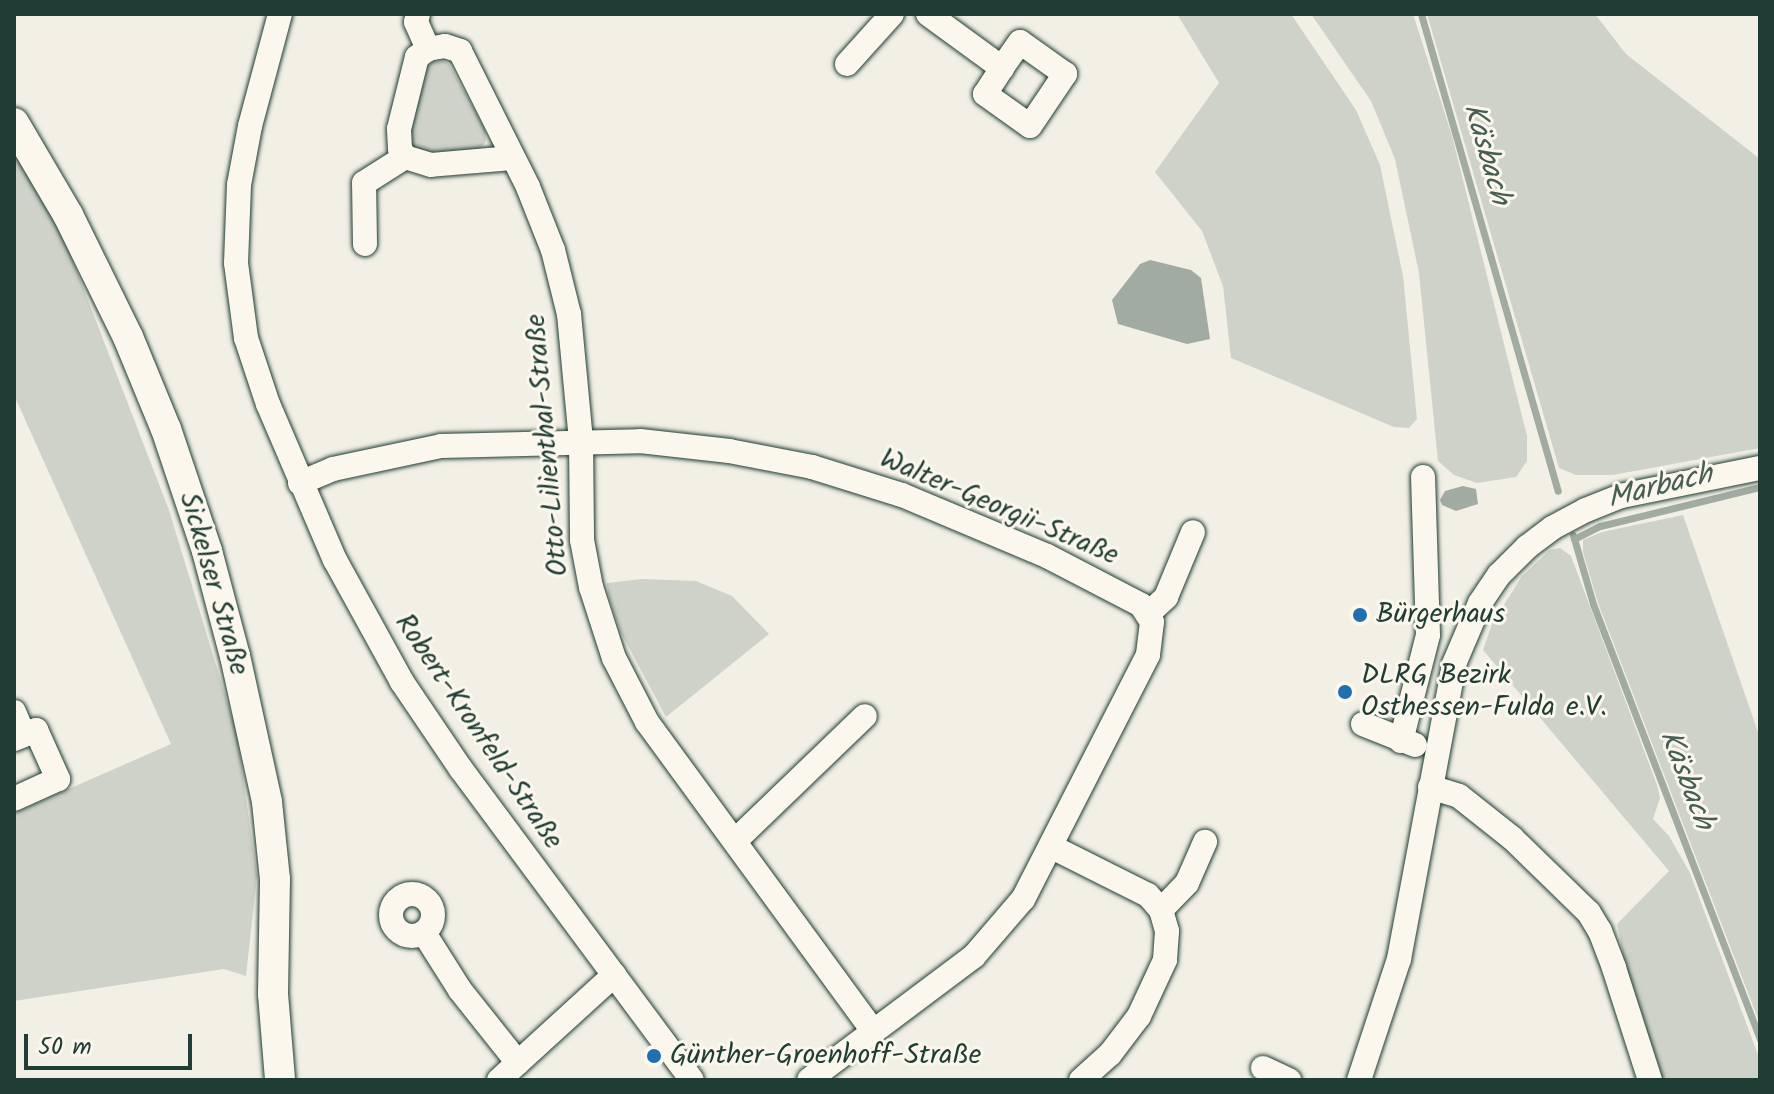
<!DOCTYPE html>
<meta charset="utf-8">
<style>
body{margin:0}
#map{position:relative;width:1774px;height:1094px;overflow:hidden;background:#f2f0e5;font-family:Kalam,sans-serif}
div>[style]{position:absolute}
.green>*{inset:0;background:#cfd2c8}
.water>*{inset:0;background:#a2aba1}
.stream>*{height:7px;margin:-3.5px;padding:0 3.5px;transform-origin:3.5px;border-radius:3.5px;background:#a2aba1}
.roads{filter:drop-shadow(0 0 2px #1f3d34) drop-shadow(0 0 2px #1f3d34)}
.minor>*{height:24px;margin:-12px;padding:0 12px;transform-origin:12px;border-radius:12px;background:#fbf7ec}
.minor>.ring{margin:-12px;padding:0;box-sizing:content-box;background:none;border:24px solid #fbf7ec;border-radius:50%}
.major>*{height:30px;margin:-15px;padding:0 15px;transform-origin:15px;border-radius:15px;background:#fbf7ec}
.dots>*{width:22px;height:22px;translate:-50% -50%;box-sizing:border-box;border:4px solid #fbf7ec;border-radius:50%}
span{translate:-50% -50%;white-space:nowrap;text-align:center;line-height:1.15;-webkit-text-stroke:6px #fbf7ec;paint-order:stroke}
.street-label{font-size:28px;color:#1f3d34}
.poi-label{font-size:28px;color:#1f3d34}
.left{translate:0 -50%;text-align:left}
.water-label{font-size:30px;color:#465e55;font-style:italic}
.frame{position:absolute;inset:0;border:16px solid #1f3d34;pointer-events:none}
.scale{position:absolute;left:24px;top:1034px;width:168px;height:36px;box-sizing:border-box;border:4px solid #1f3d34;border-top:0;padding-left:10px;font-size:24px;line-height:28px;white-space:nowrap;color:#1f3d34;-webkit-text-stroke:6px #fbf7ec;paint-order:stroke}
</style>
<div id="map">
<div class="green">
<div style="clip-path:polygon(1177px 14px,1291px 14px,1356px 110px,1380px 165px,1403px 276px,1417px 419px,1409px 428px,1394px 427px,1231px 358px,1223px 286px,1202px 231px,1155px 172px,1219px 83px)"></div>
<div style="clip-path:polygon(1311px 14px,1413px 14px,1452px 136px,1527px 436px,1527px 461px,1516px 477px,1477px 483px,1454px 475px,1438px 461px,1419px 273px,1395px 159px,1371px 101px)"></div>
<div style="clip-path:polygon(1427px 14px,1595px 14px,1626px 54px,1760px 159px,1760px 448px,1613px 475px,1576px 475px,1559px 468px)"></div>
<div style="clip-path:polygon(443px 61px,449px 64px,485px 129px,486px 141px,480px 149px,422px 158px,411px 151px,408px 126px,419px 75px,433px 62px)"></div>
<div style="clip-path:polygon(14px 142px,42px 181px,169px 510px,237px 734px,257px 876px,246px 976px,224px 969px,14px 1001px,14px 813px,171px 744px,14px 395px)"></div>
<div style="clip-path:polygon(1683px 515px,1760px 738px,1760px 1024px,1598px 603px,1583px 552px,1583px 540px,1602px 532px)"></div>
<div style="clip-path:polygon(1560px 548px,1571px 556px,1657px 785px,1660px 798px,1653px 819px,1669px 836px,1690px 873px,1760px 1060px,1760px 1080px,1662px 1080px,1625px 964px,1617px 924px,1669px 871px,1483px 650px,1492px 624px,1522px 576px,1550px 550px)"></div>
<div style="clip-path:polygon(642px 579px,696px 581px,732px 596px,769px 634px,666px 717px,620px 631px,608px 593px,607px 583px)"></div>
</div>
<div class="water">
<div style="clip-path:polygon(1150px 260px,1191px 270px,1201px 278px,1210px 339px,1187px 344px,1118px 324px,1112px 300px,1140px 264px)"></div>
<div style="clip-path:polygon(1463px 486px,1476px 489px,1478px 504px,1456px 511px,1442px 505px,1440px 500px,1445px 491px)"></div>
</div>
<div class="stream">
<div style="left:1421px;top:14px;width:496px;rotate:74deg"></div>
<div style="left:1573px;top:535px;width:72px;rotate:73.8deg"></div>
<div style="left:1593px;top:604px;width:467px;rotate:69deg"></div>
<div style="left:1574px;top:539px;width:29px;rotate:-27deg"></div>
<div style="left:1600px;top:526px;width:165px;rotate:-13.7deg"></div>
</div>
<div class="roads">
<div class="minor">
<div style="left:280px;top:14px;width:116px;rotate:105deg"></div>
<div style="left:250px;top:126px;width:60px;rotate:100.6deg"></div>
<div style="left:239px;top:185px;width:78px;rotate:92.2deg"></div>
<div style="left:236px;top:263px;width:76px;rotate:82.4deg"></div>
<div style="left:246px;top:338px;width:70px;rotate:71.6deg"></div>
<div style="left:268px;top:404px;width:170px;rotate:66.8deg"></div>
<div style="left:335px;top:560px;width:139px;rotate:61.2deg"></div>
<div style="left:402px;top:682px;width:105px;rotate:55.9deg"></div>
<div style="left:461px;top:769px;width:387px;rotate:53.4deg"></div>
<div style="left:418px;top:14px;width:8px;rotate:104deg"></div>
<div style="left:416px;top:22px;width:30px;rotate:66deg"></div>
<div style="left:928px;top:14px;width:92px;rotate:36.1deg"></div>
<div style="left:1002px;top:68px;width:31px;rotate:123deg"></div>
<div style="left:985px;top:94px;width:55px;rotate:35.4deg"></div>
<div style="left:1030px;top:126px;width:63px;rotate:-56.1deg"></div>
<div style="left:1065px;top:74px;width:55px;rotate:-144.6deg"></div>
<div style="left:1020px;top:42px;width:32px;rotate:125deg"></div>
<div style="left:847px;top:64px;width:67px;rotate:-48deg"></div>
<div style="left:512px;top:158px;width:81px;rotate:175.1deg"></div>
<div style="left:431px;top:165px;width:27px;rotate:-163deg"></div>
<div style="left:405px;top:157px;width:9px;rotate:-122deg"></div>
<div style="left:400px;top:149px;width:20px;rotate:-93deg"></div>
<div style="left:399px;top:129px;width:74px;rotate:-76deg"></div>
<div style="left:417px;top:57px;width:14px;rotate:-36deg"></div>
<div style="left:428px;top:49px;width:17px;rotate:-10deg"></div>
<div style="left:445px;top:46px;width:16px;rotate:18deg"></div>
<div style="left:460px;top:51px;width:152px;rotate:63.4deg"></div>
<div style="left:528px;top:187px;width:68px;rotate:68.4deg"></div>
<div style="left:553px;top:250px;width:66px;rotate:76deg"></div>
<div style="left:569px;top:314px;width:127px;rotate:84.6deg"></div>
<div style="left:581px;top:440px;width:100px;rotate:89.4deg"></div>
<div style="left:582px;top:540px;width:48px;rotate:79.2deg"></div>
<div style="left:591px;top:587px;width:75px;rotate:72.1deg"></div>
<div style="left:614px;top:658px;width:72px;rotate:62.7deg"></div>
<div style="left:647px;top:722px;width:383px;rotate:53.8deg"></div>
<div style="left:365px;top:244px;width:61px;rotate:-90.9deg"></div>
<div style="left:364px;top:183px;width:49px;rotate:-32.4deg"></div>
<div style="left:300px;top:483px;width:36px;rotate:-23deg"></div>
<div style="left:333px;top:469px;width:110px;rotate:-12deg"></div>
<div style="left:441px;top:446px;width:199px;rotate:-1.4deg"></div>
<div style="left:640px;top:441px;width:90px;rotate:6.4deg"></div>
<div style="left:729px;top:451px;width:85px;rotate:10.9deg"></div>
<div style="left:812px;top:467px;width:94px;rotate:17.3deg"></div>
<div style="left:902px;top:495px;width:157px;rotate:22.8deg"></div>
<div style="left:1047px;top:556px;width:106px;rotate:27.5deg"></div>
<div style="left:1141px;top:605px;width:20px;rotate:57deg"></div>
<div style="left:1152px;top:622px;width:33px;rotate:97deg"></div>
<div style="left:1148px;top:655px;width:274px;rotate:117.1deg"></div>
<div style="left:1023px;top:899px;width:75px;rotate:130.7deg"></div>
<div style="left:974px;top:956px;width:206px;rotate:143.1deg"></div>
<div style="left:1148px;top:614px;width:25px;rotate:-43deg"></div>
<div style="left:1166px;top:597px;width:70px;rotate:-67.4deg"></div>
<div style="left:14px;top:712px;width:25px;rotate:67deg"></div>
<div style="left:1363px;top:724px;width:56px;rotate:22deg"></div>
<div style="left:14px;top:739px;width:24px;rotate:-22deg"></div>
<div style="left:36px;top:730px;width:54px;rotate:65.8deg"></div>
<div style="left:58px;top:779px;width:48px;rotate:155.6deg"></div>
<div style="left:1401px;top:741px;width:109px;rotate:-75.7deg"></div>
<div style="left:1428px;top:635px;width:158px;rotate:-91.8deg"></div>
<div style="left:1430px;top:787px;width:30px;rotate:17deg"></div>
<div style="left:1459px;top:796px;width:68px;rotate:38.4deg"></div>
<div style="left:1512px;top:838px;width:107px;rotate:44.2deg"></div>
<div style="left:1589px;top:913px;width:21px;rotate:59deg"></div>
<div style="left:1600px;top:931px;width:40px;rotate:69deg"></div>
<div style="left:1614px;top:968px;width:118px;rotate:72.2deg"></div>
<div style="left:735px;top:841px;width:180px;rotate:-43.9deg"></div>
<div style="left:1052px;top:847px;width:107px;rotate:26.6deg"></div>
<div style="left:1148px;top:895px;width:20px;rotate:49deg"></div>
<div style="left:1161px;top:910px;width:22px;rotate:74deg"></div>
<div style="left:1167px;top:931px;width:29px;rotate:94deg"></div>
<div style="left:1165px;top:960px;width:62px;rotate:114.9deg"></div>
<div style="left:1139px;top:1016px;width:48px;rotate:127.3deg"></div>
<div style="left:1110px;top:1054px;width:39px;rotate:138deg"></div>
<div class="ring" style="left:391px;top:894px;width:18px;height:18px"></div>
<div style="left:1161px;top:910px;width:37px;rotate:-46deg"></div>
<div style="left:1187px;top:883px;width:45px;rotate:-66.3deg"></div>
<div style="left:424px;top:933px;width:67px;rotate:57.7deg"></div>
<div style="left:460px;top:990px;width:93px;rotate:51.5deg"></div>
<div style="left:1263px;top:1068px;width:29px;rotate:25deg"></div>
<div style="left:499px;top:1080px;width:156px;rotate:-42.4deg"></div>
<div style="left:1359px;top:1080px;width:127px;rotate:-71.7deg"></div>
<div style="left:1399px;top:959px;width:300px;rotate:-79.4deg"></div>
<div style="left:1454px;top:664px;width:66px;rotate:-66.9deg"></div>
<div style="left:1480px;top:603px;width:34px;rotate:-56deg"></div>
<div style="left:1499px;top:575px;width:40px;rotate:-45deg"></div>
<div style="left:1527px;top:547px;width:31px;rotate:-37deg"></div>
<div style="left:1552px;top:528px;width:38px;rotate:-28deg"></div>
<div style="left:1586px;top:510px;width:38px;rotate:-22deg"></div>
<div style="left:1621px;top:496px;width:142px;rotate:-11.4deg"></div>
</div>
<div class="major">
<div style="left:14px;top:123px;width:107px;rotate:59.6deg"></div>
<div style="left:68px;top:215px;width:136px;rotate:63.8deg"></div>
<div style="left:128px;top:337px;width:100px;rotate:67.6deg"></div>
<div style="left:166px;top:429px;width:129px;rotate:71.4deg"></div>
<div style="left:207px;top:551px;width:109px;rotate:75.1deg"></div>
<div style="left:235px;top:656px;width:149px;rotate:77.6deg"></div>
<div style="left:267px;top:802px;width:77px;rotate:84.1deg"></div>
<div style="left:275px;top:879px;width:115px;rotate:91deg"></div>
<div style="left:273px;top:994px;width:86px;rotate:85.3deg"></div>
</div>
</div>
<div class="dots">
<div style="left:1360px;top:615px;background:#1f6fb2"></div>
<div style="left:1345px;top:692px;background:#1f6fb2"></div>
<div style="left:654px;top:1056px;background:#1f6fb2"></div>
</div>
<div class="street-label">
<span style="left:548px;top:445px;rotate:-95deg">Otto-Lilienthal-Straße</span>
<span style="left:999px;top:508px;rotate:23deg">Walter-Georgii-Straße</span>
<span style="left:213px;top:584px;rotate:74deg">Sickelser Straße</span>
<span style="left:478px;top:732px;rotate:56deg">Robert-Kronfeld-Straße</span>
</div>
<div class="poi-label">
<span class="left" style="left:1376px;top:615px">Bürgerhaus</span>
<span class="left" style="left:1361px;top:692px">DLRG Bezirk<br>Osthessen-Fulda e.V.</span>
<span class="left" style="left:670px;top:1056px">Günther-Groenhoff-Straße</span>
</div>
<div class="water-label">
<span style="left:1486px;top:154px;rotate:74deg">Käsbach</span>
<span style="left:1660px;top:487px;rotate:-14deg">Marbach</span>
<span style="left:1686px;top:780px;rotate:69deg">Käsbach</span>
</div>
<div class="frame"></div>
<div class="scale">50 m</div>
</div>
